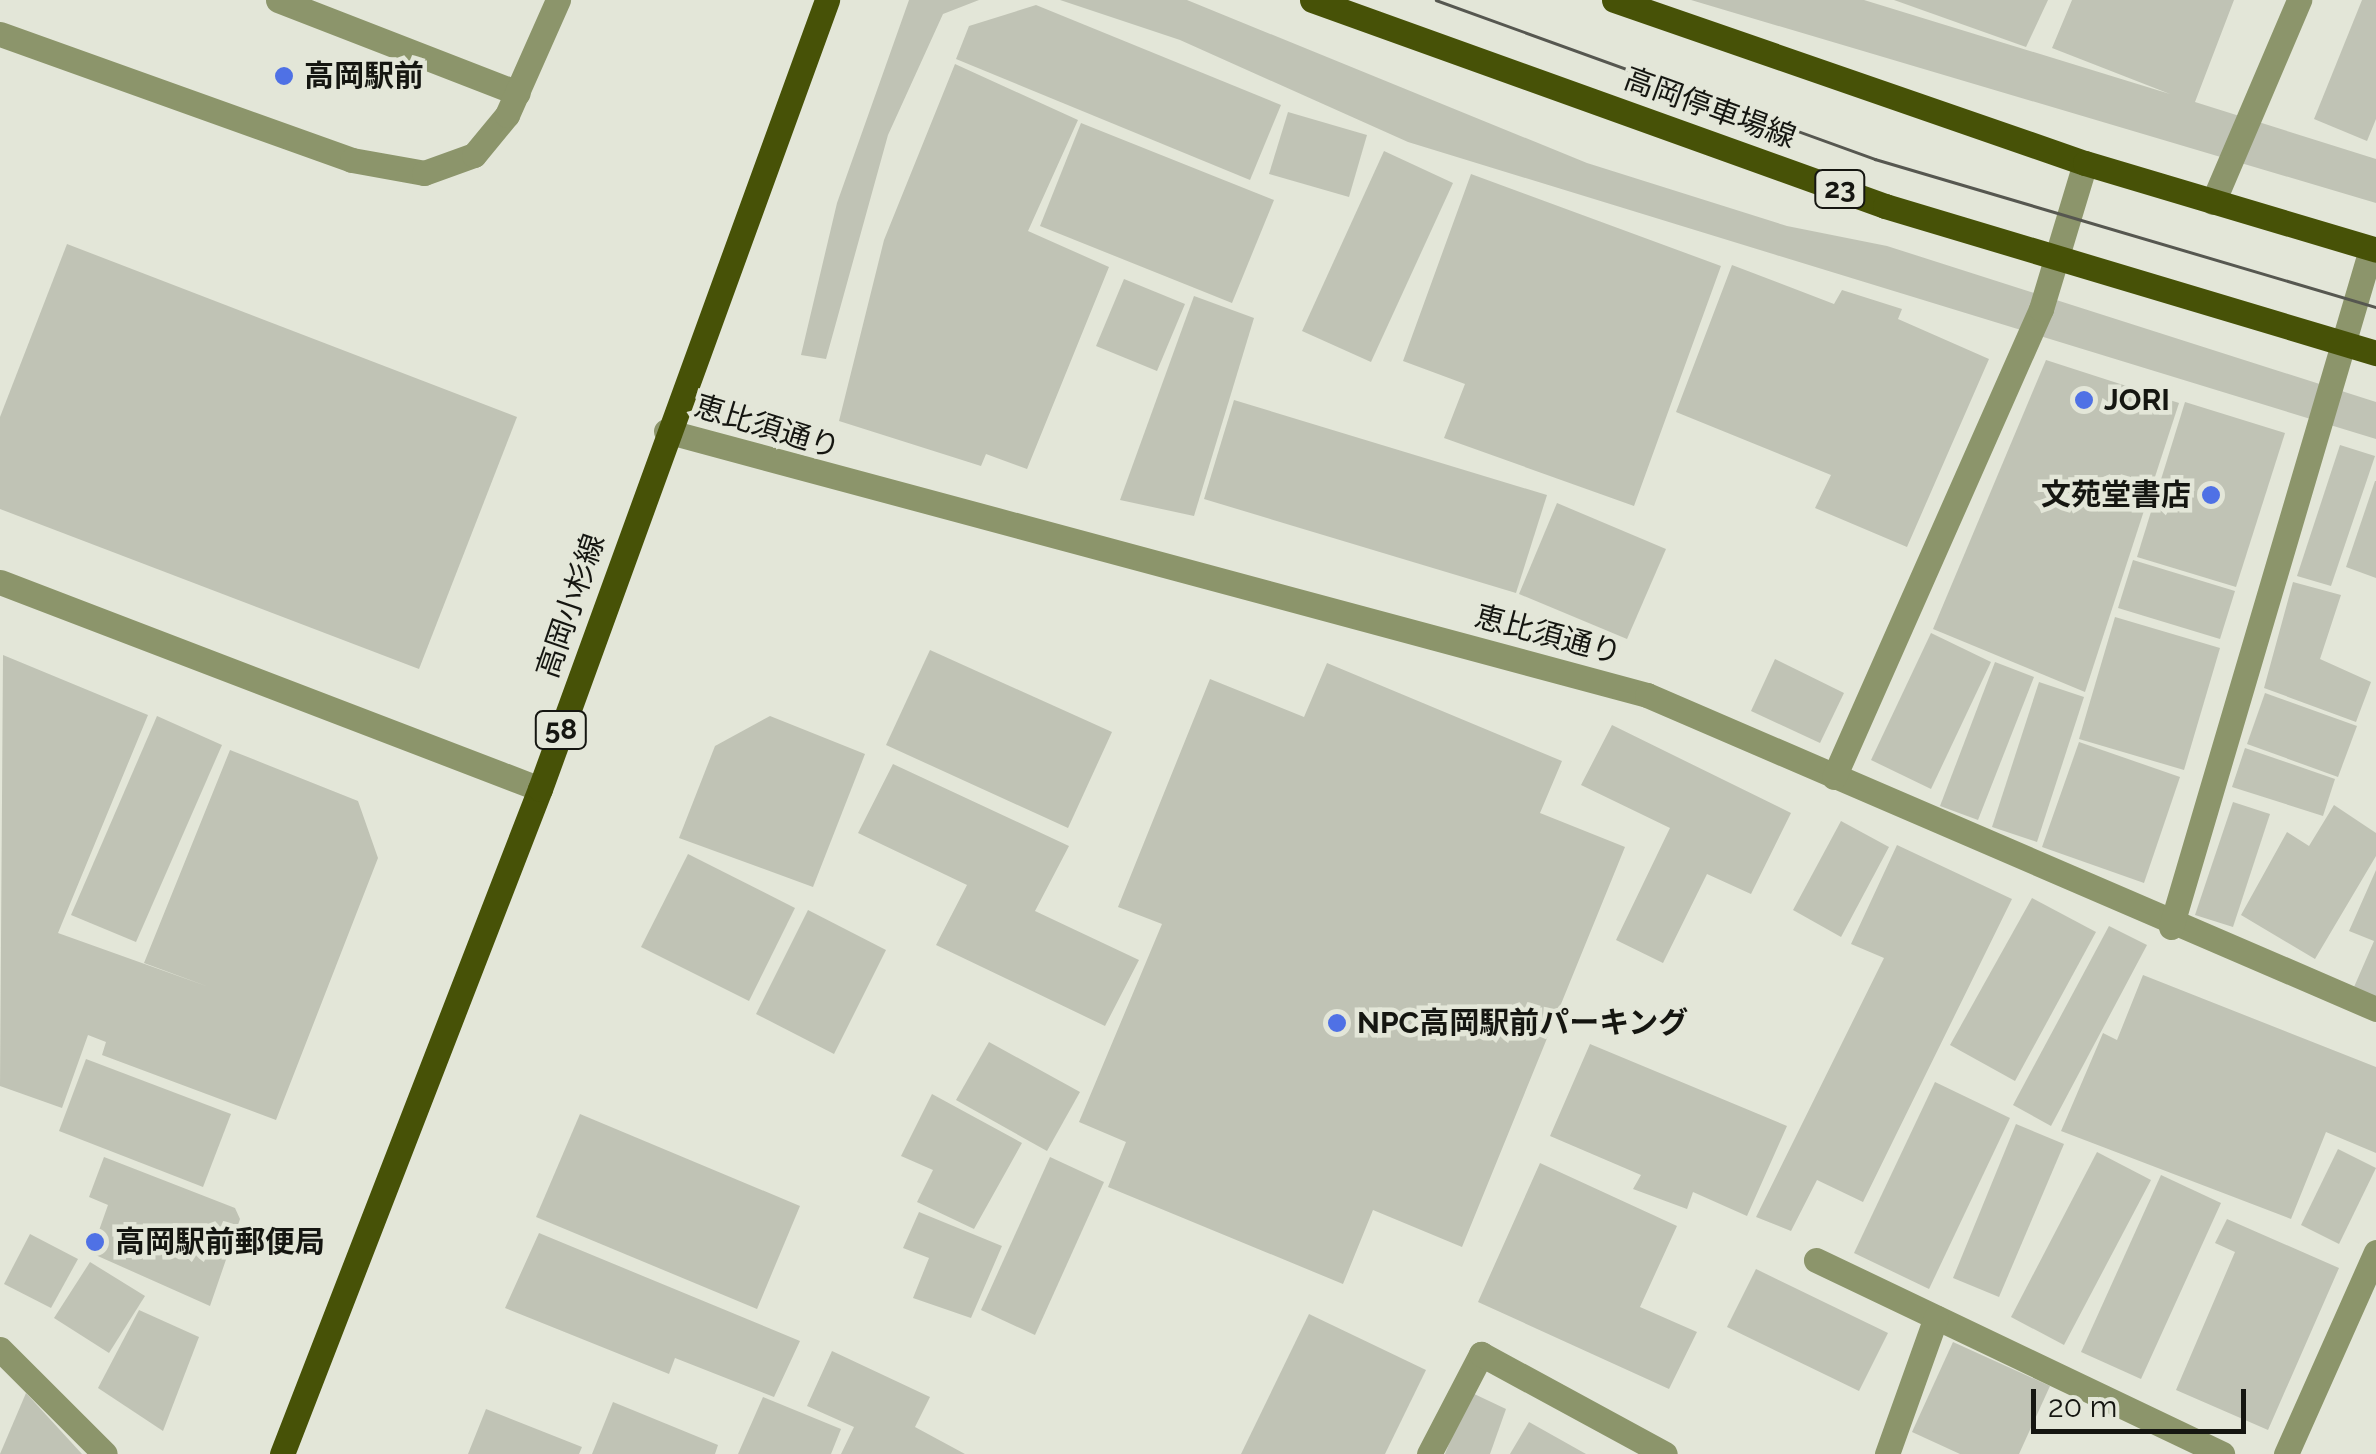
<!DOCTYPE html>
<meta charset="utf-8">
<style>
body{margin:0}
#map{position:relative;width:2376px;height:1454px;overflow:hidden;background:#e3e6d8;font-family:Raleway,"Noto Sans JP",sans-serif}
div>[style]{position:absolute}
.building>*{inset:0;background:#c0c3b5}
.service>*{height:25px;margin:-12.5px;padding:0 12.5px;transform-origin:12.5px;border-radius:12.5px;background:#8c956b}
.minor>*{height:25px;margin:-12.5px;padding:0 12.5px;transform-origin:12.5px;border-radius:12.5px;background:#8c956b}
.tertiary>*{height:25px;margin:-12.5px;padding:0 12.5px;transform-origin:12.5px;border-radius:12.5px;background:#8c956b}
.primary>*{height:25px;margin:-12.5px;padding:0 12.5px;transform-origin:12.5px;border-radius:12.5px;background:#475207}
.tram>*{height:2.5px;margin:-1.25px;padding:0 1.25px;transform-origin:1.25px;border-radius:1.25px;background:#565750}
.dots>*{width:28px;height:28px;translate:-50% -50%;box-sizing:border-box;border:5px solid #e3e6d8;border-radius:50%}
span{translate:-50% -50%;white-space:nowrap;text-align:center;line-height:1.15;-webkit-text-stroke:9px #e3e6d8;paint-order:stroke}
.shield-label span{padding:2px 8px;background:#e3e6d8;border:2px solid;border-radius:8px;-webkit-text-stroke-width:0}
.shield-label{font-size:28px;color:#151611;font-weight:700}
.poi-label{font-size:30px;color:#151611;font-weight:700}
.left{translate:0 -50%;text-align:left}
.right{translate:-100% -50%;text-align:right}
.street-label{font-size:30px;color:#151611}
.scale{position:absolute;left:2031px;top:1389px;width:215px;height:45px;box-sizing:border-box;border:5px solid #151611;border-top:0;padding-left:12px;font-size:30px;line-height:35px;white-space:nowrap;color:#151611;-webkit-text-stroke:8px #e3e6d8;paint-order:stroke}
</style>
<div id="map">
<div class="building">
<div style="clip-path:polygon(909px 0,979px 0,943px 14px,888px 135px,826px 359px,801px 355px,837px 203px)"></div>
<div style="clip-path:polygon(1060px 0,1187px 0,1587px 163px,1787px 226px,1887px 246px,2376px 402px,2376px 439px,1408px 142px,1180px 40px)"></div>
<div style="clip-path:polygon(1691px 0,1864px 0,2170px 94px,2052px 48px,2072px 0,2234px 0,2195px 102px,2376px 159px,2376px 203px)"></div>
<div style="clip-path:polygon(1894px 0,2048px 0,2026px 47px)"></div>
<div style="clip-path:polygon(2362px 0,2376px 0,2376px 119px,2367px 141px,2314px 119px)"></div>
<div style="clip-path:polygon(1036px 5px,1281px 105px,1250px 180px,956px 59px,969px 26px)"></div>
<div style="clip-path:polygon(955px 64px,1078px 120px,1028px 231px,1109px 267px,1027px 469px,986px 454px,981px 466px,839px 421px,884px 240px)"></div>
<div style="clip-path:polygon(1288px 112px,1367px 135px,1349px 197px,1269px 174px)"></div>
<div style="clip-path:polygon(1081px 123px,1274px 200px,1232px 303px,1040px 226px)"></div>
<div style="clip-path:polygon(1384px 151px,1453px 183px,1371px 362px,1302px 331px)"></div>
<div style="clip-path:polygon(1471px 174px,1721px 266px,1634px 506px,1444px 438px,1465px 384px,1403px 361px)"></div>
<div style="clip-path:polygon(67px 244px,517px 417px,419px 669px,0 509px,0 417px)"></div>
<div style="clip-path:polygon(1732px 265px,1834px 304px,1842px 290px,1902px 309px,1898px 319px,1989px 359px,1907px 547px,1815px 508px,1831px 475px,1676px 412px)"></div>
<div style="clip-path:polygon(1124px 279px,1185px 304px,1157px 371px,1096px 346px)"></div>
<div style="clip-path:polygon(1194px 296px,1254px 318px,1194px 516px,1120px 500px)"></div>
<div style="clip-path:polygon(2046px 360px,2179px 403px,2085px 692px,1933px 629px)"></div>
<div style="clip-path:polygon(1234px 400px,1547px 495px,1516px 593px,1204px 499px)"></div>
<div style="clip-path:polygon(2185px 402px,2285px 433px,2236px 587px,2137px 557px)"></div>
<div style="clip-path:polygon(2340px 445px,2375px 456px,2331px 586px,2297px 576px)"></div>
<div style="clip-path:polygon(2375px 481px,2376px 481px,2376px 578px,2346px 567px)"></div>
<div style="clip-path:polygon(1557px 503px,1666px 549px,1627px 639px,1519px 594px)"></div>
<div style="clip-path:polygon(2133px 560px,2235px 591px,2220px 639px,2118px 608px)"></div>
<div style="clip-path:polygon(2293px 582px,2341px 595px,2320px 659px,2371px 682px,2356px 722px,2264px 688px)"></div>
<div style="clip-path:polygon(2115px 617px,2220px 648px,2184px 770px,2079px 739px)"></div>
<div style="clip-path:polygon(1931px 633px,1991px 662px,1931px 789px,1871px 760px)"></div>
<div style="clip-path:polygon(930px 650px,1112px 732px,1068px 828px,886px 745px)"></div>
<div style="clip-path:polygon(3px 655px,148px 715px,58px 933px,209px 987px,144px 963px,230px 750px,358px 801px,378px 858px,276px 1120px,102px 1055px,106px 1042px,88px 1035px,62px 1108px,0 1086px)"></div>
<div style="clip-path:polygon(1775px 659px,1844px 693px,1820px 743px,1751px 711px)"></div>
<div style="clip-path:polygon(1995px 662px,2034px 677px,1978px 820px,1940px 806px)"></div>
<div style="clip-path:polygon(1327px 663px,1562px 761px,1540px 813px,1625px 847px,1462px 1247px,1373px 1210px,1343px 1284px,1108px 1187px,1126px 1142px,1079px 1122px,1162px 924px,1118px 907px,1210px 679px,1304px 717px)"></div>
<div style="clip-path:polygon(2039px 682px,2084px 697px,2037px 842px,1992px 827px)"></div>
<div style="clip-path:polygon(2265px 693px,2357px 726px,2338px 777px,2247px 744px)"></div>
<div style="clip-path:polygon(157px 716px,222px 745px,136px 942px,71px 915px)"></div>
<div style="clip-path:polygon(770px 716px,865px 754px,813px 887px,679px 838px,715px 746px)"></div>
<div style="clip-path:polygon(1612px 725px,1791px 813px,1751px 894px,1707px 874px,1663px 963px,1616px 940px,1670px 828px,1581px 785px)"></div>
<div style="clip-path:polygon(2079px 742px,2180px 777px,2144px 883px,2042px 847px)"></div>
<div style="clip-path:polygon(2245px 748px,2335px 779px,2323px 816px,2232px 787px)"></div>
<div style="clip-path:polygon(893px 764px,1069px 846px,1035px 911px,1139px 960px,1105px 1026px,936px 945px,967px 885px,858px 833px)"></div>
<div style="clip-path:polygon(2233px 802px,2270px 814px,2233px 927px,2195px 915px)"></div>
<div style="clip-path:polygon(2334px 805px,2376px 833px,2376px 856px,2315px 959px,2241px 915px,2287px 832px,2309px 846px)"></div>
<div style="clip-path:polygon(1841px 821px,1889px 847px,1841px 937px,1793px 910px)"></div>
<div style="clip-path:polygon(1897px 845px,2012px 899px,1863px 1202px,1817px 1180px,1791px 1231px,1756px 1217px,1884px 958px,1851px 944px)"></div>
<div style="clip-path:polygon(688px 854px,795px 908px,749px 1001px,641px 947px)"></div>
<div style="clip-path:polygon(2376px 870px,2376px 997px,2354px 987px,2374px 941px,2349px 931px)"></div>
<div style="clip-path:polygon(2032px 898px,2096px 932px,2015px 1081px,1950px 1045px)"></div>
<div style="clip-path:polygon(808px 910px,886px 950px,834px 1054px,756px 1014px)"></div>
<div style="clip-path:polygon(2109px 926px,2147px 945px,2051px 1126px,2013px 1105px)"></div>
<div style="clip-path:polygon(2143px 975px,2376px 1067px,2376px 1153px,2326px 1132px,2291px 1219px,2061px 1131px,2103px 1033px,2117px 1040px)"></div>
<div style="clip-path:polygon(989px 1042px,1080px 1092px,1047px 1151px,956px 1100px)"></div>
<div style="clip-path:polygon(1590px 1044px,1787px 1126px,1747px 1216px,1693px 1192px,1687px 1209px,1633px 1189px,1641px 1175px,1550px 1136px)"></div>
<div style="clip-path:polygon(86px 1059px,231px 1114px,203px 1187px,59px 1131px)"></div>
<div style="clip-path:polygon(1935px 1082px,2010px 1118px,1929px 1289px,1854px 1253px)"></div>
<div style="clip-path:polygon(932px 1094px,1022px 1143px,974px 1229px,917px 1202px,933px 1170px,901px 1156px)"></div>
<div style="clip-path:polygon(580px 1114px,800px 1206px,757px 1309px,536px 1217px)"></div>
<div style="clip-path:polygon(2016px 1124px,2064px 1144px,1999px 1297px,1953px 1278px)"></div>
<div style="clip-path:polygon(2338px 1149px,2376px 1168px,2339px 1244px,2301px 1225px)"></div>
<div style="clip-path:polygon(2097px 1152px,2151px 1180px,2064px 1345px,2011px 1317px)"></div>
<div style="clip-path:polygon(104px 1157px,235px 1208px,240px 1219px,210px 1306px,91px 1253px,108px 1205px,89px 1197px)"></div>
<div style="clip-path:polygon(1050px 1157px,1104px 1182px,1035px 1335px,981px 1310px)"></div>
<div style="clip-path:polygon(1540px 1163px,1677px 1226px,1640px 1307px,1697px 1332px,1669px 1389px,1478px 1302px)"></div>
<div style="clip-path:polygon(2161px 1175px,2221px 1203px,2141px 1379px,2081px 1352px)"></div>
<div style="clip-path:polygon(919px 1212px,1002px 1246px,971px 1318px,913px 1298px,929px 1258px,903px 1248px)"></div>
<div style="clip-path:polygon(2227px 1219px,2339px 1268px,2268px 1430px,2176px 1390px,2235px 1252px,2215px 1243px)"></div>
<div style="clip-path:polygon(539px 1233px,800px 1341px,774px 1397px,675px 1358px,669px 1374px,505px 1308px)"></div>
<div style="clip-path:polygon(30px 1234px,78px 1259px,51px 1308px,4px 1284px)"></div>
<div style="clip-path:polygon(90px 1262px,145px 1296px,109px 1353px,54px 1318px)"></div>
<div style="clip-path:polygon(1756px 1269px,1888px 1333px,1859px 1391px,1727px 1327px)"></div>
<div style="clip-path:polygon(139px 1310px,199px 1337px,163px 1431px,98px 1388px)"></div>
<div style="clip-path:polygon(1309px 1314px,1426px 1370px,1385px 1454px,1241px 1454px)"></div>
<div style="clip-path:polygon(1953px 1342px,2050px 1386px,2019px 1454px,1960px 1454px,1912px 1432px)"></div>
<div style="clip-path:polygon(832px 1351px,930px 1397px,915px 1427px,965px 1454px,841px 1454px,854px 1427px,807px 1406px)"></div>
<div style="clip-path:polygon(1470px 1392px,1506px 1409px,1490px 1454px,1445px 1454px)"></div>
<div style="clip-path:polygon(26px 1393px,82px 1454px,0 1454px)"></div>
<div style="clip-path:polygon(763px 1397px,841px 1429px,831px 1454px,738px 1454px)"></div>
<div style="clip-path:polygon(613px 1402px,718px 1445px,715px 1454px,592px 1454px)"></div>
<div style="clip-path:polygon(486px 1409px,582px 1447px,579px 1454px,468px 1454px)"></div>
<div style="clip-path:polygon(1529px 1422px,1586px 1454px,1510px 1454px)"></div>
</div>
<div class="service">
<div style="left:278px;top:0;width:257px;rotate:21.2deg"></div>
<div style="left:0;top:34px;width:374px;rotate:19.7deg"></div>
<div style="left:352px;top:160px;width:73px;rotate:10.2deg"></div>
<div style="left:424px;top:173px;width:53px;rotate:-19.8deg"></div>
<div style="left:474px;top:155px;width:52px;rotate:-50.5deg"></div>
<div style="left:507px;top:115px;width:126px;rotate:-66.1deg"></div>
<div style="left:1816px;top:1260px;width:450px;rotate:25.5deg"></div>
<div style="left:1429px;top:1454px;width:113px;rotate:-62.5deg"></div>
<div style="left:1481px;top:1354px;width:209px;rotate:28.5deg"></div>
<div style="left:1887px;top:1454px;width:145px;rotate:-70.3deg"></div>
</div>
<div class="minor">
<div style="left:666px;top:431px;width:1016px;rotate:15.06deg"></div>
<div style="left:1647px;top:695px;width:794px;rotate:23.3deg"></div>
<div style="left:1834px;top:777px;width:512px;rotate:-66.14deg"></div>
<div style="left:2041px;top:309px;width:152px;rotate:-73.2deg"></div>
<div style="left:2171px;top:927px;width:707px;rotate:-73.56deg"></div>
<div style="left:0;top:1349px;width:148px;rotate:45deg"></div>
<div style="left:2286px;top:1454px;width:221px;rotate:-66deg"></div>
</div>
<div class="tertiary">
<div style="left:2213px;top:202px;width:220px;rotate:-66.9deg"></div>
<div style="left:0;top:582px;width:578px;rotate:20.97deg"></div>
</div>
<div class="primary">
<div style="left:1312px;top:0;width:609px;rotate:19.77deg"></div>
<div style="left:1885px;top:206px;width:513px;rotate:16.67deg"></div>
<div style="left:1614px;top:0;width:498px;rotate:19.1deg"></div>
<div style="left:2085px;top:163px;width:304px;rotate:16.6deg"></div>
<div style="left:282px;top:1454px;width:713px;rotate:-68.8deg"></div>
<div style="left:540px;top:789px;width:840px;rotate:-70.01deg"></div>
</div>
<div class="tram">
<div style="left:1436px;top:0;width:467px;rotate:19.9deg"></div>
<div style="left:1875px;top:159px;width:522px;rotate:16.46deg"></div>
</div>
<div class="dots">
<div style="left:284px;top:76px;background:#4f71e5"></div>
<div style="left:2084px;top:400px;background:#4f71e5"></div>
<div style="left:2211px;top:495px;background:#4f71e5"></div>
<div style="left:1337px;top:1023px;background:#4f71e5"></div>
<div style="left:95px;top:1242px;background:#4f71e5"></div>
</div>
<div class="shield-label">
<span style="left:1840px;top:189px">23</span>
<span style="left:561px;top:730px">58</span>
</div>
<div class="poi-label">
<span class="left" style="left:304px;top:76px">高岡駅前</span>
<span class="left" style="left:2104px;top:400px">JORI</span>
<span class="right" style="left:2191px;top:495px">文苑堂書店</span>
<span class="left" style="left:1357px;top:1023px">NPC高岡駅前パーキング</span>
<span class="left" style="left:115px;top:1242px">高岡駅前郵便局</span>
</div>
<div class="street-label">
<span style="left:1710px;top:108px;rotate:20deg">高岡停車場線</span>
<span style="left:767px;top:427px;rotate:17deg">恵比須通り</span>
<span style="left:571px;top:606px;rotate:-71deg">高岡小杉線</span>
<span style="left:1548px;top:635px;rotate:15deg">恵比須通り</span>
</div>
<div class="scale">20 m</div>
</div>
